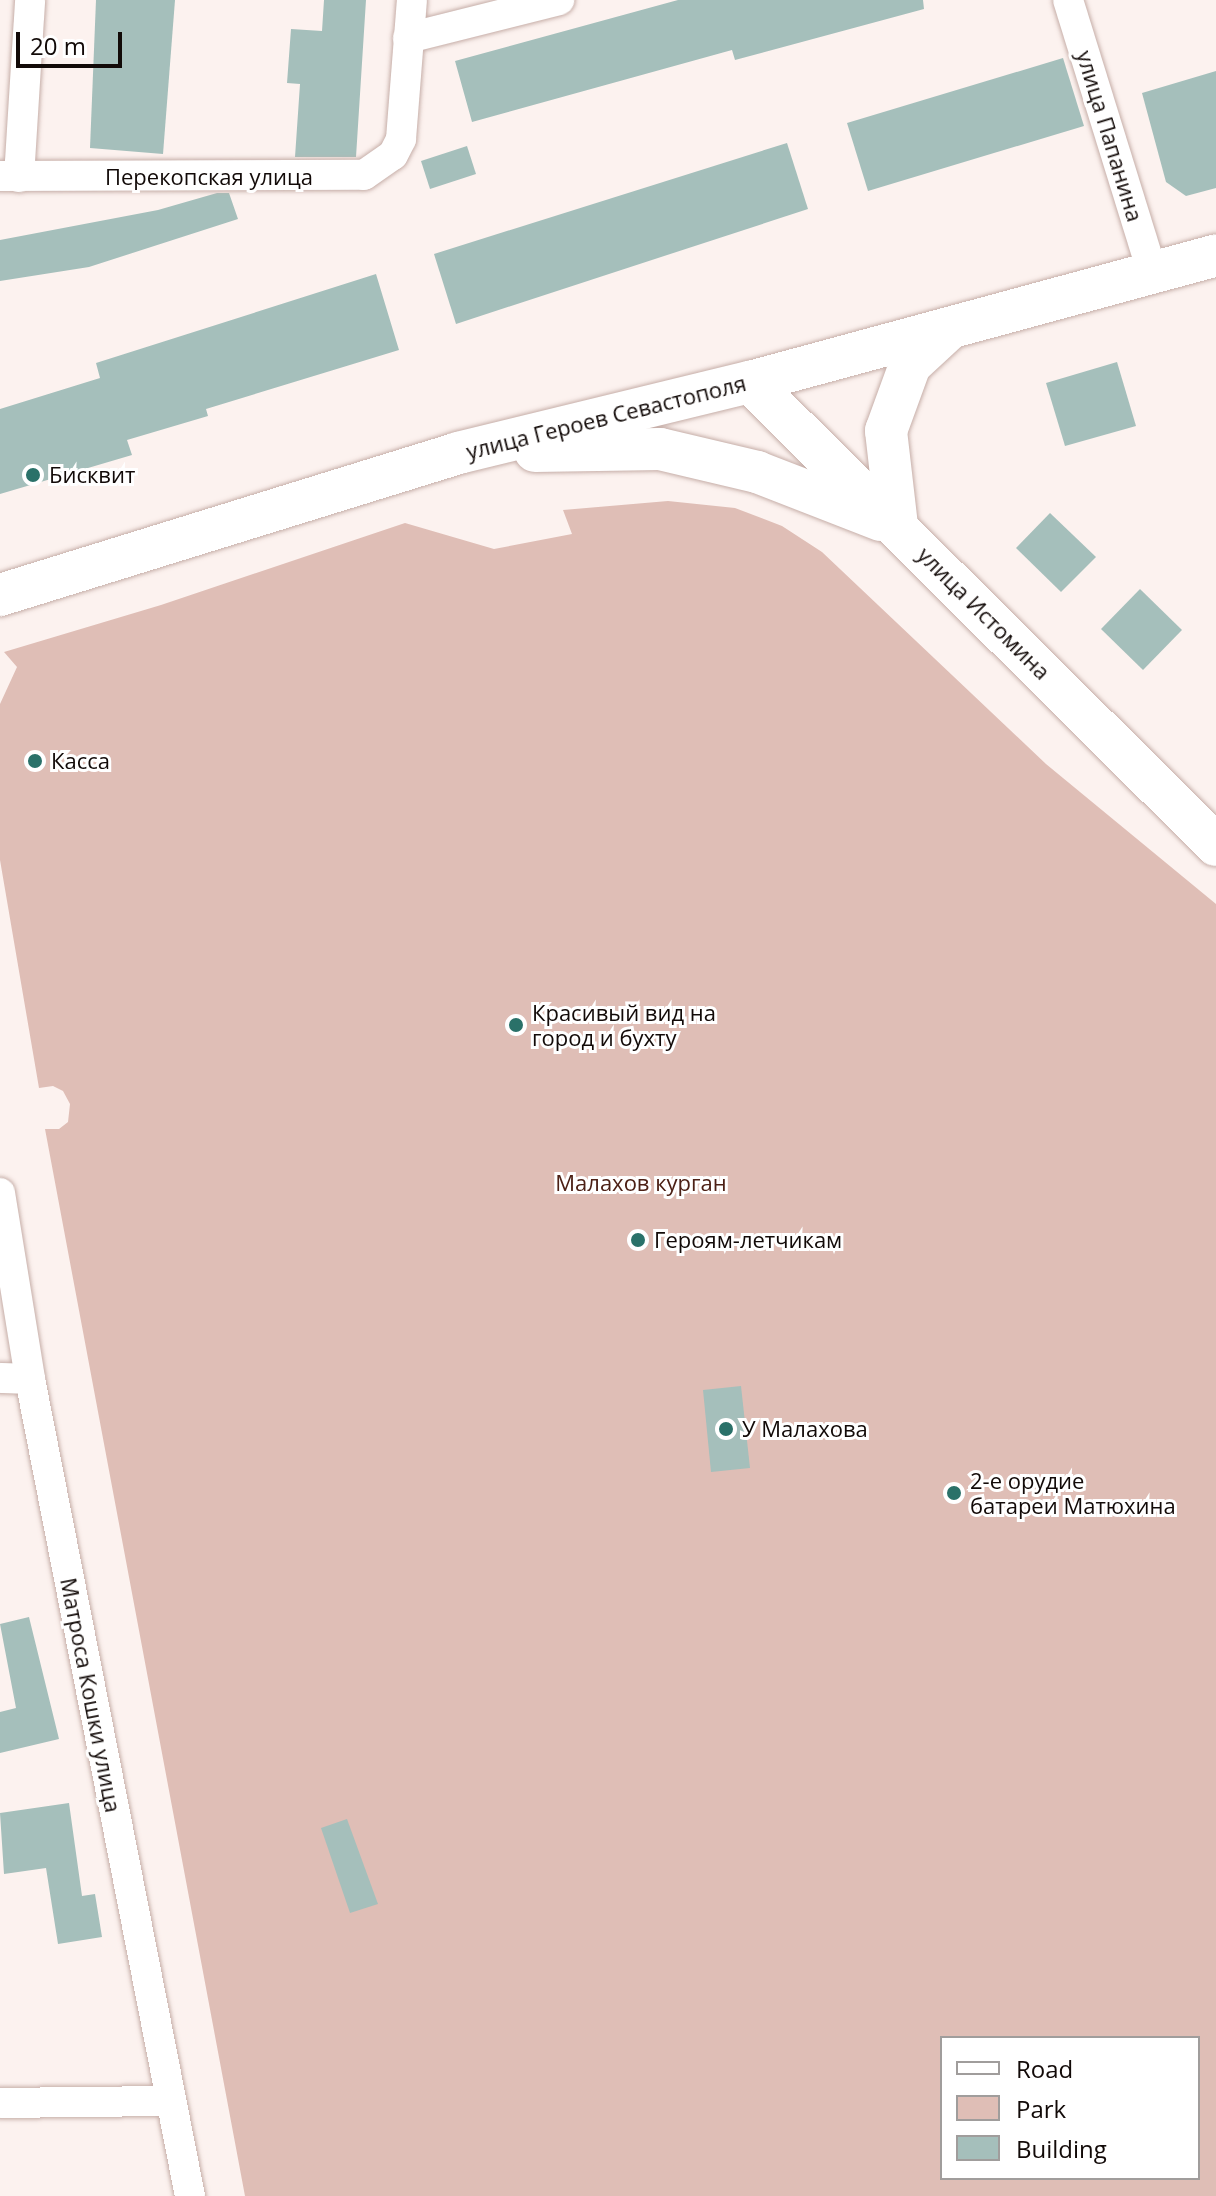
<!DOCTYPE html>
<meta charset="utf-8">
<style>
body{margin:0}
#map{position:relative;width:1216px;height:2196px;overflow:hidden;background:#fcf2ef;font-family:"Open Sans",sans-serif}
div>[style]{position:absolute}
.green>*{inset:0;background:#dfbeb6}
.building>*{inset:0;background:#a5bfbb}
.roads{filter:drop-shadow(0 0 2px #c6aea8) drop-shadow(0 0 2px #c6aea8)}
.street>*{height:30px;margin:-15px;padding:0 15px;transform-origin:15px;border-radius:15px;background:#fff}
.secondary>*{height:42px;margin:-21px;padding:0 21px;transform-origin:21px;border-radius:21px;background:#fff}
.dots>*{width:22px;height:22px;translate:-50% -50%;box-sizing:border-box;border:4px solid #fff;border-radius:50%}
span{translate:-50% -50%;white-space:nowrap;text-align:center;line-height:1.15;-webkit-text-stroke:6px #fff;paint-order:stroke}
.street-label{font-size:22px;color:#120a08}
.poi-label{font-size:22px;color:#120a08}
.left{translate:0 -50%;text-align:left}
.park-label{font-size:22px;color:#4c2015}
.legend{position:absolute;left:940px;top:2036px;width:260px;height:144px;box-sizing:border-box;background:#fff;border:2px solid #a09d9c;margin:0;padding:10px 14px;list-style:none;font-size:24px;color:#120a08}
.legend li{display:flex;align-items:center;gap:16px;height:40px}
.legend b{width:40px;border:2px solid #a09d9c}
.scale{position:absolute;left:16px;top:32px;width:106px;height:36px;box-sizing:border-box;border:4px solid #120a08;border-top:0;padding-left:10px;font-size:24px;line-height:28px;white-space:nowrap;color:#120a08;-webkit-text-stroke:6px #fff;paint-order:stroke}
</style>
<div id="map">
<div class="green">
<div style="clip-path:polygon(evenodd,668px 501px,735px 508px,782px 526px,822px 552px,1046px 764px,1216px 904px,1216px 2196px,245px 2196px,45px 1129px,59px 1129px,68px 1122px,70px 1104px,63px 1091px,53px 1086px,39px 1088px,0 860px,0 704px,17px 667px,4px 652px,161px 605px,405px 523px,494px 549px,572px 534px,563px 510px,668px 501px,942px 2038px,1198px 2038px,1198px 2178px,942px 2178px,942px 2038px)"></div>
</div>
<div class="building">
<div style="clip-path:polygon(96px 0,175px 0,163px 154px,90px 148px)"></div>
<div style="clip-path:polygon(324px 0,366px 0,356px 157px,295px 157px,300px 84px,287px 83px,291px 29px,322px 31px)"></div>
<div style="clip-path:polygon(678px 0,923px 0,924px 9px,735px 60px,732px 50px,472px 122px,455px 61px)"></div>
<div style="clip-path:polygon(1063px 58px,1084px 126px,868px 191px,847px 123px)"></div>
<div style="clip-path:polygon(1216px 71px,1216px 188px,1186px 196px,1166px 182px,1142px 93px)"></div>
<div style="clip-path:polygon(787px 143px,808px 209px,456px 324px,434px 254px)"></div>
<div style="clip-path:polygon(467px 146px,476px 174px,430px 189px,421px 161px)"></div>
<div style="clip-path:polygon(217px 193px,229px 193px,238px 219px,89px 267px,0 281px,0 240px,158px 210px)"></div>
<div style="clip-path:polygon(376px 274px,399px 350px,206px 409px,208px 416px,127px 440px,132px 455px,0 494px,0 409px,100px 378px,96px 363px)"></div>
<div style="clip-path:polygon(1117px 362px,1136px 426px,1065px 446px,1046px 383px)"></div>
<div style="clip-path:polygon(1050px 513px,1096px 557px,1061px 592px,1016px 548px)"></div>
<div style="clip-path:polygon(1140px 589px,1182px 630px,1143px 670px,1101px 629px)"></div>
<div style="clip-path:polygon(741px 1386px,750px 1468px,711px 1472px,703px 1390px)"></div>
<div style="clip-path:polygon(29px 1617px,59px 1739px,0 1753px,0 1712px,16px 1708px,0 1624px)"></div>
<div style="clip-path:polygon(69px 1803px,82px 1896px,95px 1894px,102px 1937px,58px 1944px,46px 1868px,4px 1874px,0 1813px)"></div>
<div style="clip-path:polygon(347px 1819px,378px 1904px,350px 1913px,321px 1828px)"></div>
</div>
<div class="roads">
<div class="street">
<div style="left:1068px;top:0;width:284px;rotate:72.8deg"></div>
<div style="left:408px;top:38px;width:156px;rotate:-14.1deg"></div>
<div style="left:0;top:176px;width:364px;rotate:-0.2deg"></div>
<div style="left:364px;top:175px;width:35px;rotate:-35deg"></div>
<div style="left:393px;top:155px;width:18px;rotate:-63deg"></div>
<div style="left:401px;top:139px;width:139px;rotate:-85.5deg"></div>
<div style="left:19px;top:177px;width:177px;rotate:-86.4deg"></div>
<div style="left:0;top:1193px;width:188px;rotate:80.8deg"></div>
<div style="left:30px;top:1379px;width:833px;rotate:78.92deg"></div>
<div style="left:0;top:1378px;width:30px;rotate:2deg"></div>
<div style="left:0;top:2103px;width:170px;rotate:-0.7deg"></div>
</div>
<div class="secondary">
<div style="left:750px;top:382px;width:657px;rotate:44.81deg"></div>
<div style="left:535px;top:451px;width:125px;rotate:-0.9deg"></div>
<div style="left:660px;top:449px;width:100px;rotate:13.3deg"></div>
<div style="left:757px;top:472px;width:133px;rotate:21.2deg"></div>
<div style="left:897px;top:526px;width:96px;rotate:-96.6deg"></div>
<div style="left:886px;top:431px;width:70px;rotate:-70deg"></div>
<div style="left:910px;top:365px;width:53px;rotate:-42.7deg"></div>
<div style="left:0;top:595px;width:480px;rotate:-17.2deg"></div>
<div style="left:458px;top:453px;width:301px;rotate:-13.7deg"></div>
<div style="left:750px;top:382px;width:483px;rotate:-15.2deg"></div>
</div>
</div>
<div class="dots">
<div style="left:33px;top:475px;background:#2a7169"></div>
<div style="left:35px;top:761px;background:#2a7169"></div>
<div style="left:516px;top:1025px;background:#2a7169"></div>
<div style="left:638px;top:1240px;background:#2a7169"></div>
<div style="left:726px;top:1429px;background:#2a7169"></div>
<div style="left:954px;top:1493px;background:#2a7169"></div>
</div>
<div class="street-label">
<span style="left:1110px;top:136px;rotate:73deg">улица Папанина</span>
<span style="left:209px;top:177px">Перекопская улица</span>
<span style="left:606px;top:417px;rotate:-14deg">улица Героев Севастополя</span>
<span style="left:984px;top:613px;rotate:45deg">улица Истомина</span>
<span style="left:91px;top:1695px;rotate:79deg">Матроса Кошки улица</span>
</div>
<div class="poi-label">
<span class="left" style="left:49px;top:475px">Бисквит</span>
<span class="left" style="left:51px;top:761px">Касса</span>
<span class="left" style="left:532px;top:1025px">Красивый вид на<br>город и бухту</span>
<span class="left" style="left:654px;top:1240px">Героям-летчикам</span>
<span class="left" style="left:742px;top:1429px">У Малахова</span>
<span class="left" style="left:970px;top:1493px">2-е орудие<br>батареи Матюхина</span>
</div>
<div class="park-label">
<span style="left:641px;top:1183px">Малахов курган</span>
</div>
<ul class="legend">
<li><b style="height:10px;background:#fff"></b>Road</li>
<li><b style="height:22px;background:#dfbeb6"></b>Park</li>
<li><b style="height:22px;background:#a5bfbb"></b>Building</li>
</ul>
<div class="scale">20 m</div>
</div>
